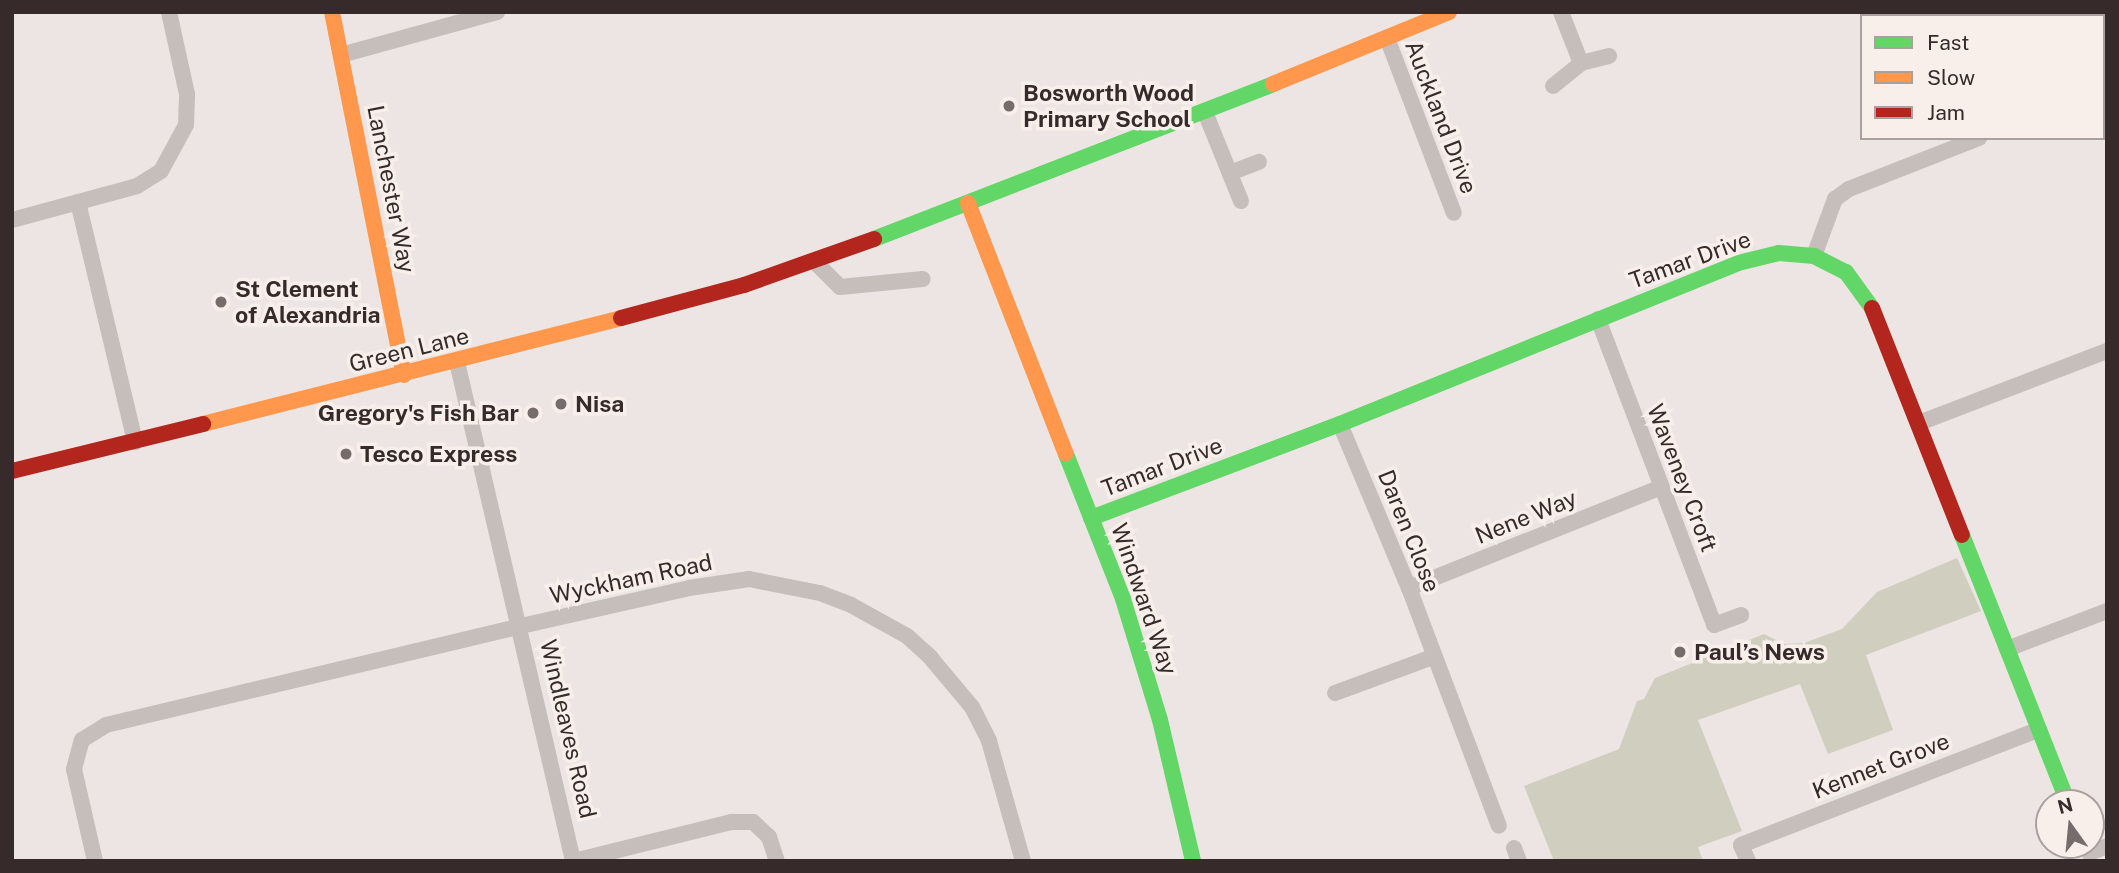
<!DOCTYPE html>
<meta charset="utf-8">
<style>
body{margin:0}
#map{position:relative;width:2119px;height:873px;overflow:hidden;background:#ece5e3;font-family:"Public Sans",sans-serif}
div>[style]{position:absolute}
.green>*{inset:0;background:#d0cfbf}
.street>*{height:16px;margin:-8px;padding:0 8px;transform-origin:8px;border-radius:8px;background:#c5bebb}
.fast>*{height:16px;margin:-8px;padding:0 8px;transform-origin:8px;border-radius:8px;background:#63d668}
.slow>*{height:16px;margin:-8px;padding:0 8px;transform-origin:8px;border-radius:8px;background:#ff974d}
.jam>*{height:16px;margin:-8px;padding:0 8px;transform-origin:8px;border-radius:8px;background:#b3261e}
.dots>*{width:19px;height:19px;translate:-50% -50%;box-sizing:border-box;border:4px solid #f8efeb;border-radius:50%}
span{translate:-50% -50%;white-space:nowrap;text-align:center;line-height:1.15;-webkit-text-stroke:7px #f8efeb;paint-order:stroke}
.poi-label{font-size:23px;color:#362b2a;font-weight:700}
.left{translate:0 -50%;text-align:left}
.right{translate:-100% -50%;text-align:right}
.street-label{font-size:23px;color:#362b2a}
.frame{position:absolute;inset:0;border:14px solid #362b2a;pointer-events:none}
.legend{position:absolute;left:1860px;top:14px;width:245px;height:126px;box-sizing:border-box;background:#f8efeb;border:2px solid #aaa19e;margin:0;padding:9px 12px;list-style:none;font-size:21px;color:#362b2a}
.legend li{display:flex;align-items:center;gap:14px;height:35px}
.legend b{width:35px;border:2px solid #aaa19e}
.north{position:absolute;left:2035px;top:789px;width:70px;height:70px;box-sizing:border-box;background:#f8efeb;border:2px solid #aaa19e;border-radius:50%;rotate:345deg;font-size:19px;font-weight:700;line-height:28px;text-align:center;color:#362b2a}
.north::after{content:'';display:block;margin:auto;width:24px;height:32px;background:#766c6b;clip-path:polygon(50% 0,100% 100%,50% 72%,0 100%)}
</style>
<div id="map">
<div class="green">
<div style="clip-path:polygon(1957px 558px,1981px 611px,1866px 655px,1893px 730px,1828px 754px,1800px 684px,1698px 720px,1742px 831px,1698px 847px,1703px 861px,1554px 861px,1524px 786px,1619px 749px,1637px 701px,1644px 699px,1655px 678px,1764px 634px,1784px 644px,1804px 643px,1842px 629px,1877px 592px)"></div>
</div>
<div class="street">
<div style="left:1561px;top:12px;width:55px;rotate:68.6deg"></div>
<div style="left:1387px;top:38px;width:187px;rotate:69.1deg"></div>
<div style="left:341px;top:55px;width:162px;rotate:-15.4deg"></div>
<div style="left:1553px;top:86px;width:36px;rotate:-39deg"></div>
<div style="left:1581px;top:63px;width:29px;rotate:-14deg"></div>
<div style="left:2103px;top:91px;width:4px;rotate:-27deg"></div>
<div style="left:1205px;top:112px;width:96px;rotate:68deg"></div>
<div style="left:1230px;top:173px;width:31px;rotate:-21deg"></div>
<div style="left:78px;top:202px;width:247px;rotate:76.6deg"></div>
<div style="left:12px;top:220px;width:130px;rotate:-15.2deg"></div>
<div style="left:137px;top:186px;width:28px;rotate:-32deg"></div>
<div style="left:161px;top:171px;width:52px;rotate:-61.5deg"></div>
<div style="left:186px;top:125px;width:31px;rotate:-88deg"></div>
<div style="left:187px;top:94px;width:84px;rotate:-102.4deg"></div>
<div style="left:1814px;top:256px;width:61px;rotate:-69.8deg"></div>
<div style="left:1835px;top:199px;width:17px;rotate:-36deg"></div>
<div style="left:1849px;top:189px;width:140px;rotate:-21.4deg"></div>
<div style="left:815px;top:262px;width:35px;rotate:45deg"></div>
<div style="left:840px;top:287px;width:83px;rotate:-5.5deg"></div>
<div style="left:1598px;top:319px;width:327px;rotate:69.2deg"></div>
<div style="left:1714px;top:625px;width:29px;rotate:-20deg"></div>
<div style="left:457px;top:362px;width:512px;rotate:76.91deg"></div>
<div style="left:1919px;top:423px;width:201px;rotate:-21deg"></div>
<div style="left:1340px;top:424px;width:178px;rotate:67.2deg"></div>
<div style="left:1409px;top:588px;width:254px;rotate:69.3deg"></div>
<div style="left:1409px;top:588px;width:271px;rotate:-21.8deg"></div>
<div style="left:2007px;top:649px;width:107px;rotate:-20.8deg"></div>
<div style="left:1335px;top:693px;width:104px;rotate:-20.2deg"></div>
<div style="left:1514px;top:848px;width:14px;rotate:69deg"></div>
<div style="left:2089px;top:853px;width:19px;rotate:-21deg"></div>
<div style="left:95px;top:861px;width:94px;rotate:-102.9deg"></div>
<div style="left:74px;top:769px;width:30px;rotate:-75deg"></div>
<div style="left:82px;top:740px;width:28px;rotate:-32deg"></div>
<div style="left:106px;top:725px;width:427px;rotate:-13.4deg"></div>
<div style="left:521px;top:626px;width:172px;rotate:-12.7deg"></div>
<div style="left:689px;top:588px;width:61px;rotate:-8.5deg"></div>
<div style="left:749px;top:579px;width:72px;rotate:11.2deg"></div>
<div style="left:820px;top:593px;width:33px;rotate:21deg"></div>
<div style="left:851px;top:605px;width:64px;rotate:29deg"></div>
<div style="left:907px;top:636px;width:31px;rotate:42deg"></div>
<div style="left:930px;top:657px;width:65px;rotate:50deg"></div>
<div style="left:972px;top:707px;width:38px;rotate:63deg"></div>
<div style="left:989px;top:741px;width:125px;rotate:74.2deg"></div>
<div style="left:574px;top:861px;width:163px;rotate:-13.9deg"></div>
<div style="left:732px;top:822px;width:21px"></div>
<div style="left:753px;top:822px;width:22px;rotate:43deg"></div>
<div style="left:769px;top:837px;width:25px;rotate:72deg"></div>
<div style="left:1748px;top:861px;width:17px;rotate:-114deg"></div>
<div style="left:1741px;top:845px;width:318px;rotate:-21.2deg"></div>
</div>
<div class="fast">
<div style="left:874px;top:239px;width:428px;rotate:-21.2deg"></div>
<div style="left:1066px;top:454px;width:156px;rotate:68.5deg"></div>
<div style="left:1123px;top:599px;width:127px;rotate:73deg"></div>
<div style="left:1160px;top:720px;width:145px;rotate:76.8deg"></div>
<div style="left:1091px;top:518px;width:266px;rotate:-20.7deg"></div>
<div style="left:1340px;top:424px;width:429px;rotate:-22deg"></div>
<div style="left:1738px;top:263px;width:42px;rotate:-13.7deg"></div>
<div style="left:1779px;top:253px;width:35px;rotate:5deg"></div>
<div style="left:1814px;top:256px;width:36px;rotate:27deg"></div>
<div style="left:1846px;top:272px;width:44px;rotate:54.2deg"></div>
<div style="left:1962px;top:535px;width:288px;rotate:68.4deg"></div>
</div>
<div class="slow">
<div style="left:332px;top:12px;width:370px;rotate:78.8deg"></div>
<div style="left:1273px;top:84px;width:190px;rotate:-22.2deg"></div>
<div style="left:968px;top:203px;width:269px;rotate:68.7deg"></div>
<div style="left:203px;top:424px;width:431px;rotate:-14.2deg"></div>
</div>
<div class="jam">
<div style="left:1872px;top:308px;width:244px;rotate:68.4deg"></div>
<div style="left:621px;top:318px;width:127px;rotate:-15deg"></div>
<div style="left:744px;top:285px;width:138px;rotate:-19.5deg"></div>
<div style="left:12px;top:471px;width:197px;rotate:-13.8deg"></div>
</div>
<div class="dots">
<div style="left:1009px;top:106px;background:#766c6b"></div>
<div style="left:221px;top:302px;background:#766c6b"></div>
<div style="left:561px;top:404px;background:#766c6b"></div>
<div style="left:533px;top:413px;background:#766c6b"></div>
<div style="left:346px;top:454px;background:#766c6b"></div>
<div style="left:1680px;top:652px;background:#766c6b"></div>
</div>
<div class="poi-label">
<span class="left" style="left:1023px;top:106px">Bosworth Wood<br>Primary School</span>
<span class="left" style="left:235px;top:302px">St Clement<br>of Alexandria</span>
<span class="left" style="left:575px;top:404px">Nisa</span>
<span class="right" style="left:519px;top:413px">Gregory's Fish Bar</span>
<span class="left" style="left:360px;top:454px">Tesco Express</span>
<span class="left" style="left:1694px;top:652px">Paul’s News</span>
</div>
<div class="street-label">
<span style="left:1441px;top:117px;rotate:69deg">Auckland Drive</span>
<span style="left:391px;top:189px;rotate:79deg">Lanchester Way</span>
<span style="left:1690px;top:260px;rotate:-20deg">Tamar Drive</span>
<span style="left:409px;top:350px;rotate:-14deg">Green Lane</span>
<span style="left:1162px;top:467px;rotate:-21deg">Tamar Drive</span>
<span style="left:1682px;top:478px;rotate:69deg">Waveney Croft</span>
<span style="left:1526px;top:517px;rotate:-22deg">Nene Way</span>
<span style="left:1409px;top:531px;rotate:68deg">Daren Close</span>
<span style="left:631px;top:579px;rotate:-12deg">Wyckham Road</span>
<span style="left:1144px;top:599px;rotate:71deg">Windward Way</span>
<span style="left:568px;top:729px;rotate:77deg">Windleaves Road</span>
<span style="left:1881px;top:766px;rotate:-21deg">Kennet Grove</span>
</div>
<div class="frame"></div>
<ul class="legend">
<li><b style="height:9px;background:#63d668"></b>Fast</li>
<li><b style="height:9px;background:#ff974d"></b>Slow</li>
<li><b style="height:9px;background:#b3261e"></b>Jam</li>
</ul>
<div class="north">N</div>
</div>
